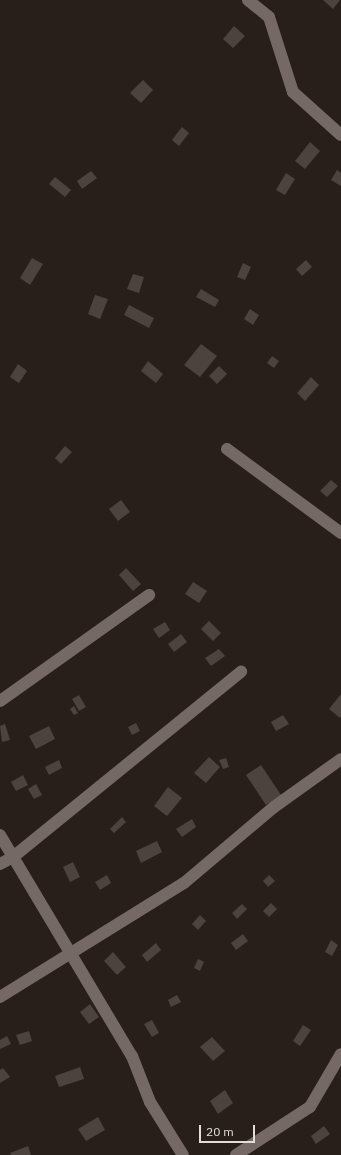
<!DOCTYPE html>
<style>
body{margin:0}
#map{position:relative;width:341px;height:1155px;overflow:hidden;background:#281f1b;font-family:"IBM Plex Sans",sans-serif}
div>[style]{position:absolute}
.building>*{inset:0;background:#4c423e}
.minor>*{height:12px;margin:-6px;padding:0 6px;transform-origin:6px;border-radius:6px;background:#756966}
span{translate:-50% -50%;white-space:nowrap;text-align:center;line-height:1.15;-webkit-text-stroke:3px #281f1b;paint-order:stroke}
.scale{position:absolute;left:199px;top:1125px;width:56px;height:18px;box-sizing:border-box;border:2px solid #e3ddda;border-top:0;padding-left:5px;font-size:12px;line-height:14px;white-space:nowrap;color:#e3ddda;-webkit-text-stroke:3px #281f1b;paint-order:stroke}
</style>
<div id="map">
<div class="building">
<div style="clip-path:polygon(323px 0,340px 0,333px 9px)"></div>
<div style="clip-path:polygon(234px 26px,245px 36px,233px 48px,223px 39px)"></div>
<div style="clip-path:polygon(143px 80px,153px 90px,141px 103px,130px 93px)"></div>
<div style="clip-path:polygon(182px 127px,189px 133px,179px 146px,172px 140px)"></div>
<div style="clip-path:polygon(310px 142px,320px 151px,305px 169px,295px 161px)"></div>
<div style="clip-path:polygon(337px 170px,341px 173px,341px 186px,331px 180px)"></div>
<div style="clip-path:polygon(91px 171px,97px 178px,82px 189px,77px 181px)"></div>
<div style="clip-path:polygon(286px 173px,295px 179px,285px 195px,276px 190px)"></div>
<div style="clip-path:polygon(55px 177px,71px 190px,65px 197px,49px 184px)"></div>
<div style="clip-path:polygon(32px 258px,43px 264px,30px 285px,20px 278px)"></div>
<div style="clip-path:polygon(306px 260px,312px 267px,302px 276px,296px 269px)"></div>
<div style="clip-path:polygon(243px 263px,251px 267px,245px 280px,237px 277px)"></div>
<div style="clip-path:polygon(133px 274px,144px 277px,139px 293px,127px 289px)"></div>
<div style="clip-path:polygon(201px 289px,219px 300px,215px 307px,196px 297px)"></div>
<div style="clip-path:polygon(95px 295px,108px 299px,100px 319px,88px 314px)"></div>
<div style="clip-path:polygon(129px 305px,154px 318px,149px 328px,124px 315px)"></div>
<div style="clip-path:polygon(250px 309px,259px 315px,253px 325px,244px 319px)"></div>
<div style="clip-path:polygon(201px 344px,217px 356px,200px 377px,184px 365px)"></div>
<div style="clip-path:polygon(272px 356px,279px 361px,274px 368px,267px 363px)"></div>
<div style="clip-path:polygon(148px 361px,163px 374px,156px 383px,141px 371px)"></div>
<div style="clip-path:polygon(18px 364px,27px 371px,19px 383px,10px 377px)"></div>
<div style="clip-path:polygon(219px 366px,227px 374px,217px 384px,209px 376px)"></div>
<div style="clip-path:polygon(311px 377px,319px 385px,305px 401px,297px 393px)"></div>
<div style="clip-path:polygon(65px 446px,72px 452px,61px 464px,55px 458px)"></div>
<div style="clip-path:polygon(331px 480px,338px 486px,327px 497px,320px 491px)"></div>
<div style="clip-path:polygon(121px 500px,130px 512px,118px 521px,109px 509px)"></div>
<div style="clip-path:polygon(126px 568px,141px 584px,133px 591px,119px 575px)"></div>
<div style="clip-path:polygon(193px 582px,207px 591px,199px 603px,185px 594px)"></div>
<div style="clip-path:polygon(209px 621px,221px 633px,213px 641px,201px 629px)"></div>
<div style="clip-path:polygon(165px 622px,170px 630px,159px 638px,153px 629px)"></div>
<div style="clip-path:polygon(181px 634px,187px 642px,174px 652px,168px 644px)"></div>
<div style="clip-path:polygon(219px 649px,225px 656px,211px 666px,205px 658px)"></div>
<div style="clip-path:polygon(341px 694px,341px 716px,340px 718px,329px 709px)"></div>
<div style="clip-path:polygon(79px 695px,86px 707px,79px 711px,72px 699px)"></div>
<div style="clip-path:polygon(74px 706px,78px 713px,74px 715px,70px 709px)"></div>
<div style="clip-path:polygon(283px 715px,289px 724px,276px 731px,271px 722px)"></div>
<div style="clip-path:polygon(136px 723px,140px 731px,132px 735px,128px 727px)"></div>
<div style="clip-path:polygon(5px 724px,10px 740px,2px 742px,0 726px)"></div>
<div style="clip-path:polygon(49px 726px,55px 739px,36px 749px,29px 736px)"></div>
<div style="clip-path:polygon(209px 757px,220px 767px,206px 783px,194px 773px)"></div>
<div style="clip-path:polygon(226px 758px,229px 767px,223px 769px,219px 760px)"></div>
<div style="clip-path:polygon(59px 760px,62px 768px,49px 775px,45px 767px)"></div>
<div style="clip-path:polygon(261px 765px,281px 795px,266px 805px,246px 775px)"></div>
<div style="clip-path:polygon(23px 775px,28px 785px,16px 791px,11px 782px)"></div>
<div style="clip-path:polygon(36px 784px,42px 795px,34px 799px,28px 789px)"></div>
<div style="clip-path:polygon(168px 787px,182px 798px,167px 816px,154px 806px)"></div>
<div style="clip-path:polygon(122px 817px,126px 822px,114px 833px,110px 829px)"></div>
<div style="clip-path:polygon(192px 819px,196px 827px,182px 837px,176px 829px)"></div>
<div style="clip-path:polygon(157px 841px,162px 852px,141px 863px,136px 851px)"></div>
<div style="clip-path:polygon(73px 862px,80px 877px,70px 882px,63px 867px)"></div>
<div style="clip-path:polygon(107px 875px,111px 883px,100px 890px,95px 882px)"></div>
<div style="clip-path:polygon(269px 875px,275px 881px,268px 887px,263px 881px)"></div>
<div style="clip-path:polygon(271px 903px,277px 909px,269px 917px,263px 911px)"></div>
<div style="clip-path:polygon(242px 904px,247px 909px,237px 919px,232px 913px)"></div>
<div style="clip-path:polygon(200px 915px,206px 921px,198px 930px,192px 924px)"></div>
<div style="clip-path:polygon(243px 934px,248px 941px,236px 950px,231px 943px)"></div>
<div style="clip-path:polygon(331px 940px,338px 945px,332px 956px,325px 952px)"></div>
<div style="clip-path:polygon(156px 943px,161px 950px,147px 962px,142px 955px)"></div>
<div style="clip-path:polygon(113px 952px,126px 967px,117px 975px,104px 961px)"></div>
<div style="clip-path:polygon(198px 959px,204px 962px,200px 971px,194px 968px)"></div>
<div style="clip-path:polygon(177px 995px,181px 1002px,171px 1007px,168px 1000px)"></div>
<div style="clip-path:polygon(90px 1004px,99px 1017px,89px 1024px,80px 1012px)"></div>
<div style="clip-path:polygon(152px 1020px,159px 1033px,152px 1037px,144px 1024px)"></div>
<div style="clip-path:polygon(303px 1025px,311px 1030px,300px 1046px,293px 1041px)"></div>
<div style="clip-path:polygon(29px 1031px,32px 1041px,20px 1045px,16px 1035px)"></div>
<div style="clip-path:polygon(7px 1036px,11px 1044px,0 1049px,0 1040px)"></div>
<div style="clip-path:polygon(212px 1037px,225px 1051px,213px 1061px,200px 1047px)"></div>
<div style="clip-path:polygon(80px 1067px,84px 1079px,59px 1087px,55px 1076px)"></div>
<div style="clip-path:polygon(3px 1068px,10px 1077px,0 1083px,0 1070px)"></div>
<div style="clip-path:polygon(225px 1090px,233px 1103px,218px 1114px,210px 1101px)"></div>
<div style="clip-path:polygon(98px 1117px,105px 1130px,86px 1141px,78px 1129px)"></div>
<div style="clip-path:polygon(324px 1126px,330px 1134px,316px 1144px,311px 1136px)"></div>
<div style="clip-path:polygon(28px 1146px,31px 1155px,11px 1155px,10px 1153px)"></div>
</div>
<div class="minor">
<div style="left:248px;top:0;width:27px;rotate:39deg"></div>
<div style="left:269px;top:17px;width:79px;rotate:72.3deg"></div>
<div style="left:293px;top:92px;width:64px;rotate:41.9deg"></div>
<div style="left:227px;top:449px;width:142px;rotate:36.4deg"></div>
<div style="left:0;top:701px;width:183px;rotate:-35.4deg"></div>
<div style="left:0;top:835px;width:257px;rotate:59.2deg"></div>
<div style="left:132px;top:1056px;width:49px;rotate:68.6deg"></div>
<div style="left:150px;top:1102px;width:62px;rotate:58.1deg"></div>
<div style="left:0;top:864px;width:15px;rotate:-28deg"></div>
<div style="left:13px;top:857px;width:294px;rotate:-39.1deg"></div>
<div style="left:0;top:997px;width:216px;rotate:-31.8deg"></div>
<div style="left:184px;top:883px;width:118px;rotate:-40.2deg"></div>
<div style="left:274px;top:807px;width:82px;rotate:-35.6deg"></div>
<div style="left:236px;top:1155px;width:88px;rotate:-33deg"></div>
<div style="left:310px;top:1107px;width:61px;rotate:-59.7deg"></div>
</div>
<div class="scale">20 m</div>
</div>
